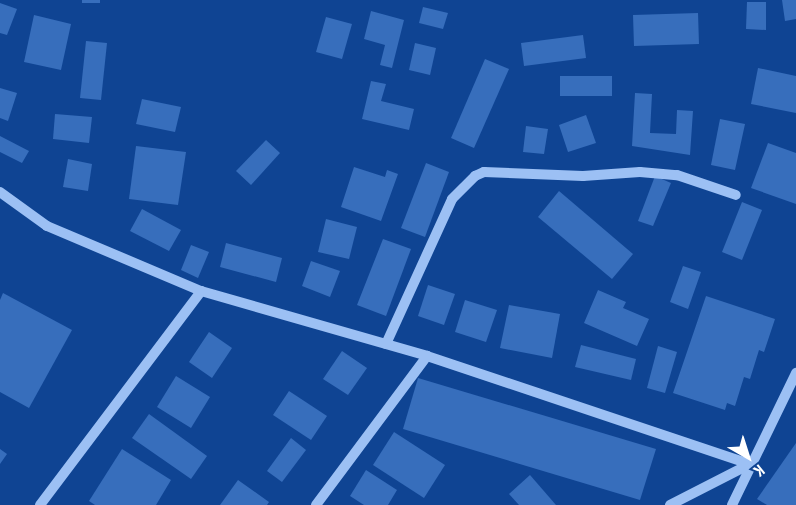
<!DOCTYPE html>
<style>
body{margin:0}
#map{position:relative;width:796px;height:505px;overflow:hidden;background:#0f4493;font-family:"PT Sans Narrow",sans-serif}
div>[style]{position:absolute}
.building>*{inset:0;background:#376ebc}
.minor>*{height:10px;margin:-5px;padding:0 5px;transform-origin:5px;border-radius:5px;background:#9cc0f4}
span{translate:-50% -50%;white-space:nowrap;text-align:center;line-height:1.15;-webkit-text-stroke:4.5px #0f4493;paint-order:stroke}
.north{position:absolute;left:718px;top:427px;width:60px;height:60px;-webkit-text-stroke:4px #0f4493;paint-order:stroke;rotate:141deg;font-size:16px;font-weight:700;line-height:24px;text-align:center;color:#fff}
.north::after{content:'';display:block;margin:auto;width:21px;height:27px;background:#fff;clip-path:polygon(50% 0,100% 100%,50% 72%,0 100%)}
</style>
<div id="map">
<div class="building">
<div style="clip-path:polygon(82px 0,100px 0,100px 3px,82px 3px)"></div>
<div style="clip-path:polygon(782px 0,796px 0,796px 19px,785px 21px)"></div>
<div style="clip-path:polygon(747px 2px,766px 2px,766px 30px,746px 29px)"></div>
<div style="clip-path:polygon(0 3px,17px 9px,7px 35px,0 33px)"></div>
<div style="clip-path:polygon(423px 7px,448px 13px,443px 29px,419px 23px)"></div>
<div style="clip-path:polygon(371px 11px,404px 20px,392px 68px,380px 65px,385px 45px,364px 39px)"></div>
<div style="clip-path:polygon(698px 13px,699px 44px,634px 46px,633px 15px)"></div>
<div style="clip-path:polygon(34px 15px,71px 24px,61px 70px,24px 62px)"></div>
<div style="clip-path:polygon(326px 17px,352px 24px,342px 59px,316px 52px)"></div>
<div style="clip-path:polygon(583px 35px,586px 58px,524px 66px,521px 43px)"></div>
<div style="clip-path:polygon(86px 41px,107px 43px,101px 100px,80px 98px)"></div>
<div style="clip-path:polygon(415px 43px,436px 48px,430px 75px,409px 70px)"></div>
<div style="clip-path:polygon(485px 59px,509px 69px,474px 148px,451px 138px)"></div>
<div style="clip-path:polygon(758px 68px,796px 76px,796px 113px,751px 104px)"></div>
<div style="clip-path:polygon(560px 76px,612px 76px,612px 96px,560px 96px)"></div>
<div style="clip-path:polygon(371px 81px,386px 84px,381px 101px,414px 109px,409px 130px,362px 119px)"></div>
<div style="clip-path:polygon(0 88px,17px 93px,8px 121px,0 118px)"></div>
<div style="clip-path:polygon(635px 93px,652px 94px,650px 133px,676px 134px,677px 110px,693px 111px,690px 155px,632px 146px)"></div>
<div style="clip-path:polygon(142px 99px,181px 107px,175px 132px,136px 124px)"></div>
<div style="clip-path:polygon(55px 114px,92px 117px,89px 143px,53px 139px)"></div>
<div style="clip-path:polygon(586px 115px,596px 143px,568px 152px,559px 125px)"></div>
<div style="clip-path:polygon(720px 119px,745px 124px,735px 170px,711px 165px)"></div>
<div style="clip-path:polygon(526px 126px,548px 129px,544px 154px,523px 152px)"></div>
<div style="clip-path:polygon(0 136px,29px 151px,22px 163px,0 152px)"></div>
<div style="clip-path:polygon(266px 140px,280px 153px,251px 185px,236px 171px)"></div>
<div style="clip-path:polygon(768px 143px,796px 153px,796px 204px,751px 188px)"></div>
<div style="clip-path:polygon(136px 146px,186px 152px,178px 205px,129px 199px)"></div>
<div style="clip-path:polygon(68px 159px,92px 164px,88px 191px,63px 187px)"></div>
<div style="clip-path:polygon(426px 163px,449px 172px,425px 237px,401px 228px)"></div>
<div style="clip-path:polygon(354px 167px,385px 177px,387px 170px,398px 174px,381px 221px,341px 207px)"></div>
<div style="clip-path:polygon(655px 176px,671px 183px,653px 226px,638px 221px)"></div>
<div style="clip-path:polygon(559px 191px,633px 254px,612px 279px,538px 217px)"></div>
<div style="clip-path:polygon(742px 202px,762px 210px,742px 260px,722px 252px)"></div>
<div style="clip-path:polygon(142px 209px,181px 230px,169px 251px,130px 231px)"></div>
<div style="clip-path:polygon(326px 219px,357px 227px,349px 259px,318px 252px)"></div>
<div style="clip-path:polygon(383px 239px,411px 249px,386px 316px,357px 305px)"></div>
<div style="clip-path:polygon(226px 243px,282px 258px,276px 282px,220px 267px)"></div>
<div style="clip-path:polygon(191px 245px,209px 252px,198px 278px,181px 270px)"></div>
<div style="clip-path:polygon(311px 261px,340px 271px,330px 297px,302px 286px)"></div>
<div style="clip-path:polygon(683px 266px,701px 272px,688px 309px,670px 302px)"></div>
<div style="clip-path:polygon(428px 285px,455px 294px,444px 325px,418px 316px)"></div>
<div style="clip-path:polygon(598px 290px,626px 302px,623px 308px,649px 319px,637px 346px,584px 323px)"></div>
<div style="clip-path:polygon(3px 293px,72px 330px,29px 408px,0 392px,0 300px)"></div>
<div style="clip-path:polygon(706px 296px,775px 319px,764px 352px,759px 350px,750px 379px,744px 377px,735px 406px,727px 403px,725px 410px,673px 393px)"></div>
<div style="clip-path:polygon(465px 300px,497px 310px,486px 342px,455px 332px)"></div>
<div style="clip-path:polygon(509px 305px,560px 314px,552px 358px,500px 348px)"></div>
<div style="clip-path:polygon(209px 332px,232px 348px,212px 378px,189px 362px)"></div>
<div style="clip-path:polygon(581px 345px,636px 359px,631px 380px,575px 367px)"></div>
<div style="clip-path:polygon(658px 346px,677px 352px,665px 393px,647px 388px)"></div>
<div style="clip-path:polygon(342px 351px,367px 368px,348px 395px,323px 379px)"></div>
<div style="clip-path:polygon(176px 376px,210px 397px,191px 428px,157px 407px)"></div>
<div style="clip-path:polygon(418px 378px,656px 449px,640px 500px,403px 429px)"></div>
<div style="clip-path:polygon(289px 391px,327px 416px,311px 440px,273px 415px)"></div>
<div style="clip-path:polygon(149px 414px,207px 456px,191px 479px,132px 438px)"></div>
<div style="clip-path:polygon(394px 432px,445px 465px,424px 498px,373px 465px)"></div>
<div style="clip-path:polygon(291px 438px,306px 450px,282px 482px,267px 471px)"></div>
<div style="clip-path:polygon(796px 443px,796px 505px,767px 505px,757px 499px)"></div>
<div style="clip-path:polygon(0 449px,7px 454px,0 464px)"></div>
<div style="clip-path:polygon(122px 449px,171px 480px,156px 505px,95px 505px,89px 501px)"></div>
<div style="clip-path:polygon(366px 470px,397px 490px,388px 505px,364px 505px,350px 496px)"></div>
<div style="clip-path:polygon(530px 475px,556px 505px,519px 505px,509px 494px)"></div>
<div style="clip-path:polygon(238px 480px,269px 502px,267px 505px,220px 505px)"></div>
</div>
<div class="minor">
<div style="left:0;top:192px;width:58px;rotate:35.9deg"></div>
<div style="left:47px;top:226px;width:167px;rotate:22.9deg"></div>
<div style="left:201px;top:291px;width:235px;rotate:16deg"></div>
<div style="left:427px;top:356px;width:341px;rotate:18.5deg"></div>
<div style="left:386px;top:344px;width:159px;rotate:-65.5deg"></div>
<div style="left:452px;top:199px;width:33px;rotate:-45deg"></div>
<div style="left:475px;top:176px;width:10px;rotate:-24deg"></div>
<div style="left:484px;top:172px;width:99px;rotate:2.3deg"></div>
<div style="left:583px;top:176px;width:57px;rotate:-4deg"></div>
<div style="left:640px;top:172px;width:37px;rotate:5deg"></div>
<div style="left:677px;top:175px;width:62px;rotate:18.7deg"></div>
<div style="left:40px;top:505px;width:268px;rotate:-53deg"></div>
<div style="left:316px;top:505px;width:186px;rotate:-53.3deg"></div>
<div style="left:670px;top:505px;width:90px;rotate:-27.1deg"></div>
<div style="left:732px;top:505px;width:147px;rotate:-64.1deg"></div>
</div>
<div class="north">K</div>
</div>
